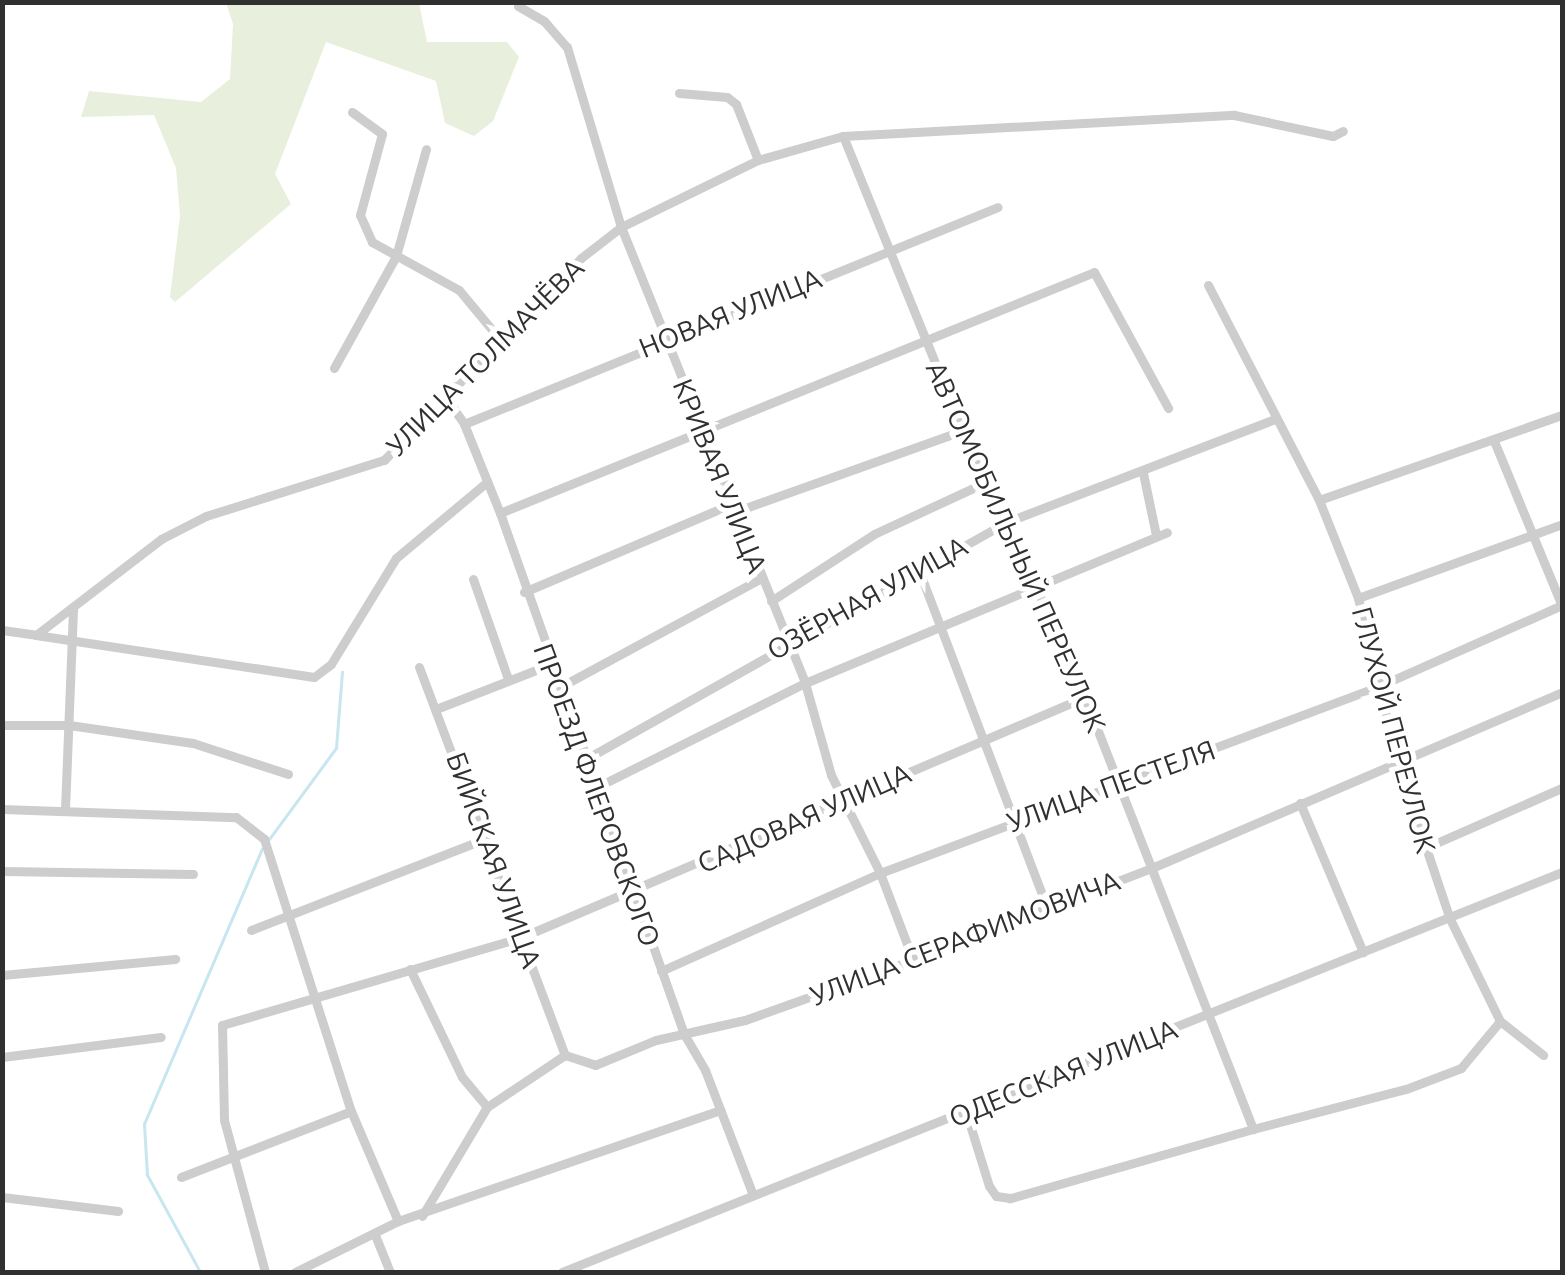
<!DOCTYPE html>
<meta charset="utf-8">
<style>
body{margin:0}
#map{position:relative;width:1565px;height:1275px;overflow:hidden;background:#fff;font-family:Ubuntu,sans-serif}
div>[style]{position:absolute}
.green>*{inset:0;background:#e9efdd}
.stream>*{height:2.5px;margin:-1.25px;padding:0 1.25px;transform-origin:1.25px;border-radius:1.25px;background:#c8e6f0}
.street>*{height:9px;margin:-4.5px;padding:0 4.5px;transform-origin:4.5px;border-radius:4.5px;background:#cdcdcd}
span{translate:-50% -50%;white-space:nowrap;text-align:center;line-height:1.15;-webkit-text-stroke:10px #fff;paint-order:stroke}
.street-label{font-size:28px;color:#303030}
.frame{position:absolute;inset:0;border:5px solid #303030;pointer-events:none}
</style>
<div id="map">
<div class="green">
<div style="clip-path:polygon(226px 3px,419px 3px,427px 42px,507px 42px,519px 57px,493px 121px,474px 136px,445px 123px,436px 81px,326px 42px,275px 174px,291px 204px,175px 302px,170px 297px,180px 216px,176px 168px,154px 115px,81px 117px,89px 91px,201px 102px,230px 79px,233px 24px)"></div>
</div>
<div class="stream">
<div style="left:267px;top:842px;width:117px;rotate:-53.7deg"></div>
<div style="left:336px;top:748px;width:76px;rotate:-85.5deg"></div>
<div style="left:200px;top:1272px;width:111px;rotate:-118.7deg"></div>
<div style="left:147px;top:1175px;width:51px;rotate:-93.4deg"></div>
<div style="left:144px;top:1124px;width:299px;rotate:-66.8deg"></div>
</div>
<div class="street">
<div style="left:518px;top:6px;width:30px;rotate:30deg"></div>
<div style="left:544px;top:21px;width:35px;rotate:49deg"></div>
<div style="left:567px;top:47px;width:188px;rotate:73.3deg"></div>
<div style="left:621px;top:227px;width:492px;rotate:68deg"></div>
<div style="left:805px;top:683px;width:96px;rotate:74.2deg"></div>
<div style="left:831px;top:775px;width:110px;rotate:63.4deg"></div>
<div style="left:880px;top:873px;width:93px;rotate:69.2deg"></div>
<div style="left:679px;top:93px;width:48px;rotate:4.8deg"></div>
<div style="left:727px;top:97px;width:11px;rotate:38deg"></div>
<div style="left:736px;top:104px;width:60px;rotate:68.6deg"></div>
<div style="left:352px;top:112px;width:37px;rotate:36deg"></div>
<div style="left:382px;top:134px;width:84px;rotate:105.2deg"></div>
<div style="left:360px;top:215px;width:30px;rotate:66deg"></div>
<div style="left:372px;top:242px;width:99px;rotate:28.9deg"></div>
<div style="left:459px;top:290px;width:61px;rotate:50.3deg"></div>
<div style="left:843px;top:136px;width:375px;rotate:67.9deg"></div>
<div style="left:984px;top:483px;width:191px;rotate:63.8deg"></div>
<div style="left:1068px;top:654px;width:510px;rotate:68.72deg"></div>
<div style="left:1253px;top:1129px;width:253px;rotate:164.1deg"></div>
<div style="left:1010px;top:1198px;width:14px;rotate:-172deg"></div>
<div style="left:996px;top:1196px;width:12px;rotate:-125deg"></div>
<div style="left:989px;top:1186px;width:77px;rotate:-107.3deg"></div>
<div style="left:1208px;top:285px;width:242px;rotate:62.7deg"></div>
<div style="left:1319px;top:500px;width:105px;rotate:68.3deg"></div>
<div style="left:1358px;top:598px;width:168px;rotate:76.5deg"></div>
<div style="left:1397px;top:761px;width:167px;rotate:71.5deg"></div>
<div style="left:1450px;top:919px;width:114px;rotate:63.9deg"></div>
<div style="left:1500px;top:1021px;width:55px;rotate:38.3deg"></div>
<div style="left:334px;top:368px;width:128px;rotate:-61deg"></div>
<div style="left:396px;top:256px;width:111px;rotate:-74.3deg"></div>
<div style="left:444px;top:395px;width:35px;rotate:55deg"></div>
<div style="left:464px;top:424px;width:96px;rotate:68deg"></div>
<div style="left:500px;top:513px;width:553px;rotate:70.55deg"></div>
<div style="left:684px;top:1034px;width:42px;rotate:59.7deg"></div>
<div style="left:705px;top:1070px;width:134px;rotate:69deg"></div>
<div style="left:464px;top:424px;width:576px;rotate:-22.12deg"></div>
<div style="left:1494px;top:441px;width:178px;rotate:67.6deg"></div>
<div style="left:1143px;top:473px;width:63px;rotate:78.2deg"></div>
<div style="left:1319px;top:500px;width:257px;rotate:-19.3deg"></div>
<div style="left:737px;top:511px;width:239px;rotate:-19.6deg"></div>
<div style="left:500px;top:513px;width:641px;rotate:-22.08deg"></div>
<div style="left:1094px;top:272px;width:155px;rotate:61.4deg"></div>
<div style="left:918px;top:568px;width:364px;rotate:69.2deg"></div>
<div style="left:473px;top:579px;width:106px;rotate:70.7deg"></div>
<div style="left:524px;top:592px;width:228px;rotate:-23deg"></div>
<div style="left:1358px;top:598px;width:217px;rotate:-19.9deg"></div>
<div style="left:771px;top:601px;width:123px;rotate:-33deg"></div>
<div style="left:874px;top:534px;width:121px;rotate:-24.9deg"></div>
<div style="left:2px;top:630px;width:34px;rotate:8deg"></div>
<div style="left:36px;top:635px;width:158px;rotate:-37.5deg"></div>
<div style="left:161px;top:539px;width:51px;rotate:-27.1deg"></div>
<div style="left:206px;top:516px;width:187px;rotate:-17.5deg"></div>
<div style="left:384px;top:460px;width:282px;rotate:-45.7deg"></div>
<div style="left:581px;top:258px;width:51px;rotate:-37.8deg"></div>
<div style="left:621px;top:227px;width:153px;rotate:-26.1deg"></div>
<div style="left:758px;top:160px;width:88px;rotate:-15.8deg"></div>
<div style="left:843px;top:136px;width:392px;rotate:-3.1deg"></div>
<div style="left:1234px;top:115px;width:101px;rotate:12deg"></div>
<div style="left:1333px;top:136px;width:11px;rotate:-27deg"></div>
<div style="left:36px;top:635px;width:281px;rotate:8.6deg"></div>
<div style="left:314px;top:677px;width:21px;rotate:-37deg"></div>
<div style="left:331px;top:664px;width:124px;rotate:-58.5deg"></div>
<div style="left:396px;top:558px;width:119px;rotate:-39.9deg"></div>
<div style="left:419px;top:667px;width:415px;rotate:69.4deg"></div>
<div style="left:560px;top:687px;width:230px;rotate:-28.4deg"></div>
<div style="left:436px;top:709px;width:121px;rotate:-21.3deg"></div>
<div style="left:2px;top:725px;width:67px"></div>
<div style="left:69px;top:725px;width:125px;rotate:8.3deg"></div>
<div style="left:193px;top:743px;width:100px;rotate:18.1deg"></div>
<div style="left:586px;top:759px;width:480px;rotate:-29.4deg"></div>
<div style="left:1004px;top:523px;width:288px;rotate:-21deg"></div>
<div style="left:595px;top:788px;width:235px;rotate:-26.6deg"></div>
<div style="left:805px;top:683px;width:392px;rotate:-22.6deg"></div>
<div style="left:1300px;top:803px;width:162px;rotate:67.1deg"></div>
<div style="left:2px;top:809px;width:234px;rotate:2deg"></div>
<div style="left:236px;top:817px;width:36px;rotate:38deg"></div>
<div style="left:264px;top:839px;width:286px;rotate:72.3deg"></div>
<div style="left:351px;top:1111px;width:120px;rotate:66.9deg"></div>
<div style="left:65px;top:809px;width:202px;rotate:-87.7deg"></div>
<div style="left:1425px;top:848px;width:150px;rotate:-23.7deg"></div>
<div style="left:2px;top:871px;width:191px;rotate:0.9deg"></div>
<div style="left:251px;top:930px;width:256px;rotate:-21.3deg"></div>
<div style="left:410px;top:969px;width:120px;rotate:64.3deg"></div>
<div style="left:462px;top:1077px;width:39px;rotate:50deg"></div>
<div style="left:661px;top:971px;width:240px;rotate:-24.1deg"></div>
<div style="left:880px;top:873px;width:531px;rotate:-20.52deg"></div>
<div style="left:1377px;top:687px;width:202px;rotate:-23.9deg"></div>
<div style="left:2px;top:975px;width:174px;rotate:-5.3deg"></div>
<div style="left:2px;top:1057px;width:160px;rotate:-7.2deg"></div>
<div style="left:1253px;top:1129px;width:158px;rotate:-14.7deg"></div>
<div style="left:1406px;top:1089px;width:59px;rotate:-20.9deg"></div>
<div style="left:1461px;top:1068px;width:61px;rotate:-50.3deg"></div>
<div style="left:181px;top:1177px;width:182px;rotate:-21.2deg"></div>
<div style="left:2px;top:1197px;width:117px;rotate:6.9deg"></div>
<div style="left:422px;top:1216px;width:127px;rotate:-59.2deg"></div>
<div style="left:487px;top:1107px;width:94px;rotate:-33.7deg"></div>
<div style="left:565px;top:1055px;width:32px;rotate:18deg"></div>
<div style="left:595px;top:1065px;width:66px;rotate:-22.3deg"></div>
<div style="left:656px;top:1040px;width:91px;rotate:-12.7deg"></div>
<div style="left:745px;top:1020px;width:178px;rotate:-19.7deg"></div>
<div style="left:913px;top:960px;width:258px;rotate:-21.1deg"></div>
<div style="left:1154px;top:867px;width:444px;rotate:-23.2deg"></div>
<div style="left:375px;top:1235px;width:40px;rotate:68deg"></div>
<div style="left:265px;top:1272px;width:157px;rotate:-105.1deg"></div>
<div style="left:224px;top:1120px;width:95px;rotate:-91.2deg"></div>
<div style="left:222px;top:1025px;width:313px;rotate:-16.3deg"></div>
<div style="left:522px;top:937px;width:612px;rotate:-23.09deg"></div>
<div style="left:295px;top:1272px;width:115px;rotate:-26.3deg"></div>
<div style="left:398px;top:1221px;width:341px;rotate:-19deg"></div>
<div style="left:562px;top:1272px;width:1077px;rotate:-21.8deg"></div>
</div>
<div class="street-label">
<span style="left:730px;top:313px;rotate:-22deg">НОВАЯ УЛИЦА</span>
<span style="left:485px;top:357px;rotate:-45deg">УЛИЦА ТОЛМАЧЁВА</span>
<span style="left:720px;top:476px;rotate:68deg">КРИВАЯ УЛИЦА</span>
<span style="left:1016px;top:547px;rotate:66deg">АВТОМОБИЛЬНЫЙ ПЕРЕУЛОК</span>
<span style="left:867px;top:598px;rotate:-29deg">ОЗЁРНАЯ УЛИЦА</span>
<span style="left:1394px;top:730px;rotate:75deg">ГЛУХОЙ ПЕРЕУЛОК</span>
<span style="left:1111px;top:786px;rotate:-20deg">УЛИЦА ПЕСТЕЛЯ</span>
<span style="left:597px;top:795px;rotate:70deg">ПРОЕЗД ФЛЕРОВСКОГО</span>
<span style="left:804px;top:818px;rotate:-24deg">САДОВАЯ УЛИЦА</span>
<span style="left:494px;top:860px;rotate:70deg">БИЙСКАЯ УЛИЦА</span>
<span style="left:965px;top:938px;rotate:-21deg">УЛИЦА СЕРАФИМОВИЧА</span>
<span style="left:1063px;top:1073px;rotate:-22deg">ОДЕССКАЯ УЛИЦА</span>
</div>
<div class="frame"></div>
</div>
